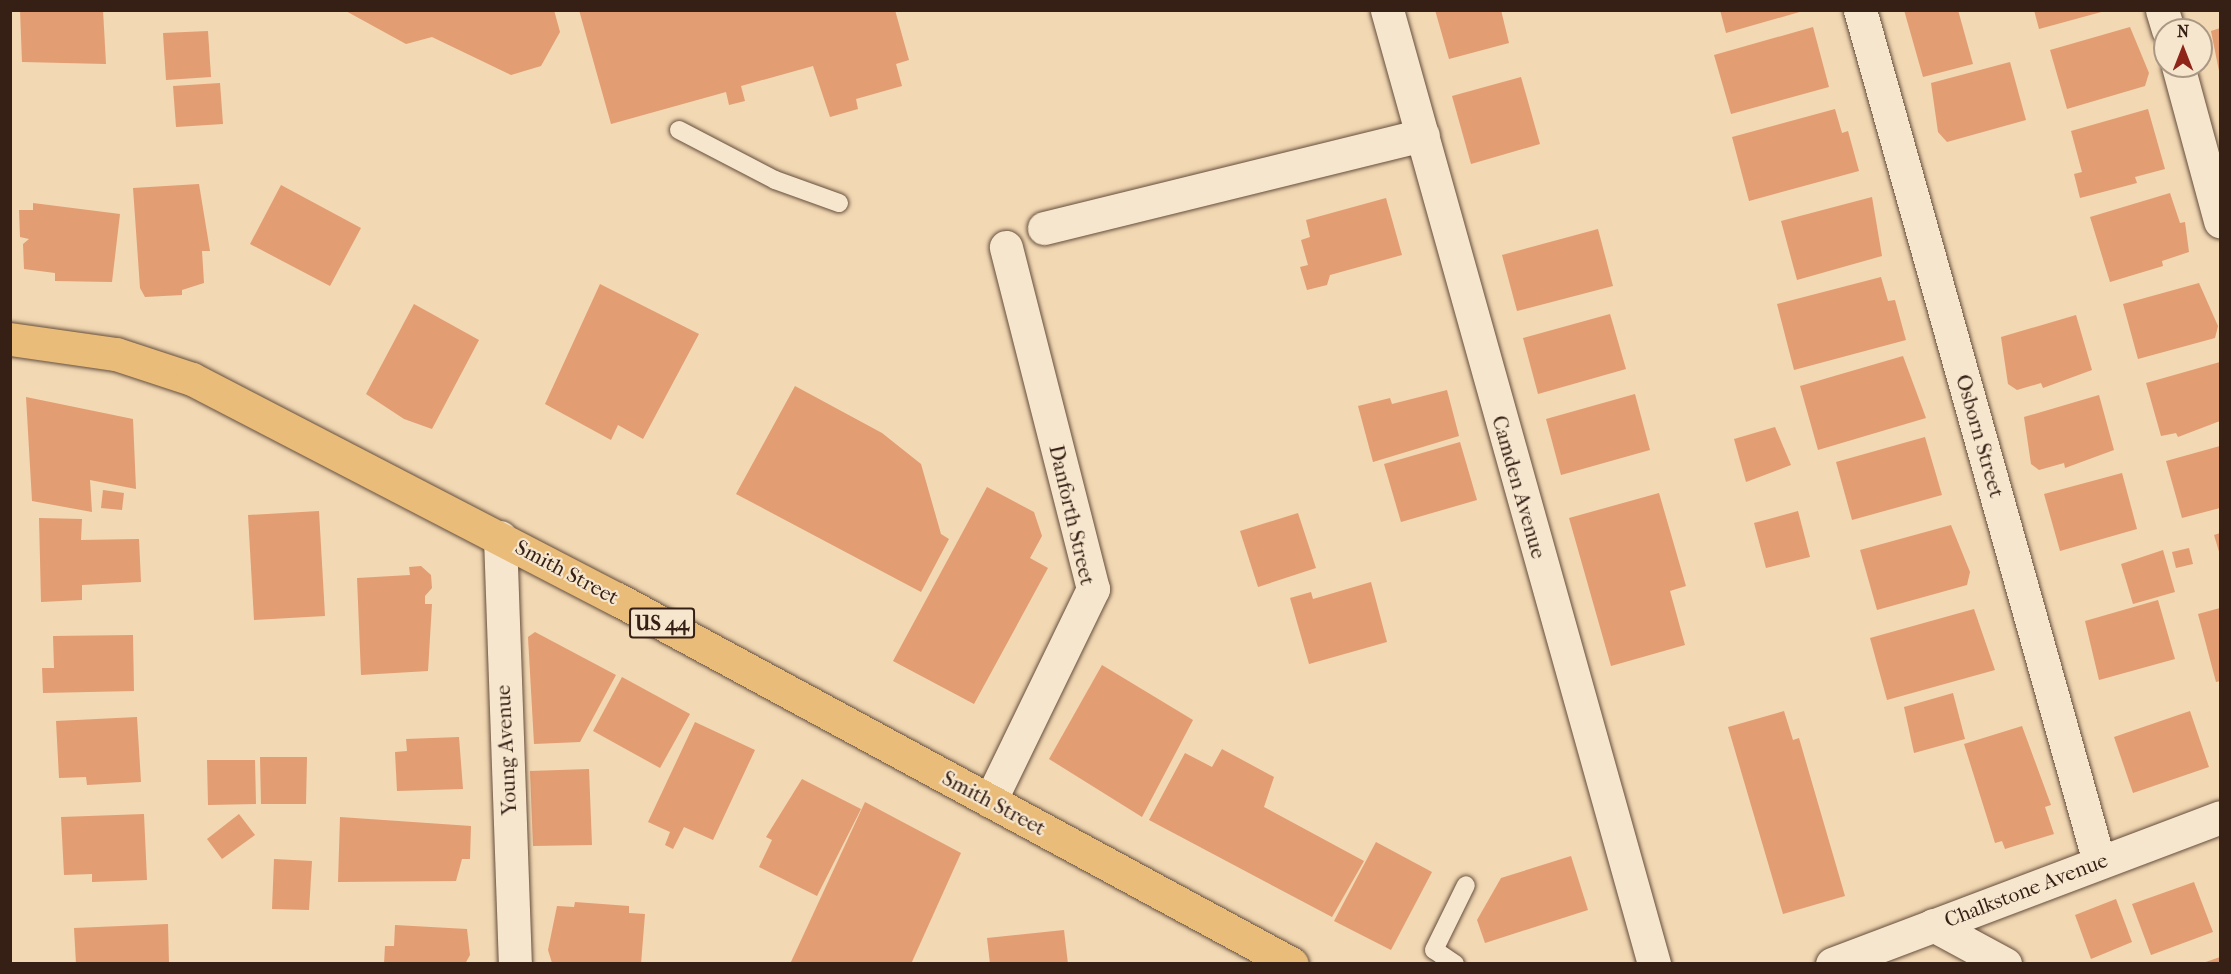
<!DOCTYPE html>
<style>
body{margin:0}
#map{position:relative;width:2231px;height:974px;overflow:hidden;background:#f2d8b3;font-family:"IM FELL French Canon",serif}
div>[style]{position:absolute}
.building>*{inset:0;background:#e29d73}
.roads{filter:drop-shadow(0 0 2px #654e3c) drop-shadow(0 0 2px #654e3c)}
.service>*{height:18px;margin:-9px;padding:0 9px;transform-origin:9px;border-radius:9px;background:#f7e6ce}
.minor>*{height:33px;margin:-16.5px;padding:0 16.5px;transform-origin:16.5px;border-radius:16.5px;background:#f7e6ce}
.secondary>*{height:33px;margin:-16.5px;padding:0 16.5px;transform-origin:16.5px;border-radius:16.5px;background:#f7e6ce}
.primary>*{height:33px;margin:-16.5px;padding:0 16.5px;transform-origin:16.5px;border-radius:16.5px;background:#e9bc7a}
span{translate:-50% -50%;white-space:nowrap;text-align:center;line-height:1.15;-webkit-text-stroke:4.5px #f7e6ce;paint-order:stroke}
.shield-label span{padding:2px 4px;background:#f7e6ce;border:2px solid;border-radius:4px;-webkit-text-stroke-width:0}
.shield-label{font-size:20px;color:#362015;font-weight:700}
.street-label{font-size:21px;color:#362015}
.frame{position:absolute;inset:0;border:12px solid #362015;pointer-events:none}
.north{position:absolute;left:2153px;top:18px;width:60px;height:60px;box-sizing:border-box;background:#f7e6ce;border:2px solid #aa9784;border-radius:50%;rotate:0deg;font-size:16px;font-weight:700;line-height:24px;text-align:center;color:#362015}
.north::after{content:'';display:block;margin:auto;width:21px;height:27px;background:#8f2418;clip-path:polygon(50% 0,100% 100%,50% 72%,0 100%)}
</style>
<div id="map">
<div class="building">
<div style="clip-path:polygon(20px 10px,103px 10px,106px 64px,22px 62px)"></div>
<div style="clip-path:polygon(344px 10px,554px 10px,560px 32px,541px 66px,511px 75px,432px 37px,406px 44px)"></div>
<div style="clip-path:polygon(579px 10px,895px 10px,909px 60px,896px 64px,902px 86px,856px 99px,858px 109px,830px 117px,813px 66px,741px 86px,745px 101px,729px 105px,726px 92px,611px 124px)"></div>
<div style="clip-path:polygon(1435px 10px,1501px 10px,1509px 43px,1449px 59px)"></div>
<div style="clip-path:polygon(1720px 10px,1803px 10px,1803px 11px,1726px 33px)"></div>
<div style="clip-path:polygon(1904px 10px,1958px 10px,1973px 64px,1923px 77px)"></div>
<div style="clip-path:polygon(2034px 10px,2105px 10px,2105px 11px,2039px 29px)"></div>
<div style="clip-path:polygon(1813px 27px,1829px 87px,1731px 114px,1714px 55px)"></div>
<div style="clip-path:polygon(2130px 27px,2149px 73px,2145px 86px,2067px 109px,2050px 50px)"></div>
<div style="clip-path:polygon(2220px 28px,2220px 76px,2211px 31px)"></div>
<div style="clip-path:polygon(208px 31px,211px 77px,166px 80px,163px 33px)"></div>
<div style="clip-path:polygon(2010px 62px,2026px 120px,1947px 142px,1938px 132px,1931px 83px)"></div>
<div style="clip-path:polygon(1521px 77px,1540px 144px,1471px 164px,1452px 96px)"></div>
<div style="clip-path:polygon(220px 83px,223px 124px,176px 127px,173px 86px)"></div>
<div style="clip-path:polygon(1835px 109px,1842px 133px,1848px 131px,1859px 171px,1749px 201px,1732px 137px)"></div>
<div style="clip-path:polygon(2148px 109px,2165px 169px,2135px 177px,2137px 183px,2080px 198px,2074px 174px,2082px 172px,2071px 131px)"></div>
<div style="clip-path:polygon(199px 184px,210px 251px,202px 251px,204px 283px,182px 290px,182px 295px,145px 297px,140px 288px,133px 188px)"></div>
<div style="clip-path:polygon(281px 185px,361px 228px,330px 286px,250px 244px)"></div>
<div style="clip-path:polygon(2170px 193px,2180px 223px,2185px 222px,2189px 252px,2162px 261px,2163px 266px,2110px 282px,2090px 217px)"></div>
<div style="clip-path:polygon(1872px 197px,1882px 256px,1797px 280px,1781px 221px)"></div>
<div style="clip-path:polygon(1386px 198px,1402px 255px,1330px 275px,1327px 285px,1307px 290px,1300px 267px,1308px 265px,1301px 240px,1310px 237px,1306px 220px)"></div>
<div style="clip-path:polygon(33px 203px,120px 214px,112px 282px,55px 281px,55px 273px,24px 269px,23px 244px,29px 239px,20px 237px,19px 210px,33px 210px)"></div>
<div style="clip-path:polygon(1598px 229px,1613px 286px,1517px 311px,1502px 255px)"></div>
<div style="clip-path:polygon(1881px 277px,1888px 301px,1895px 300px,1906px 340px,1794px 370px,1777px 304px)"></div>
<div style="clip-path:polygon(2199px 283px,2218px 326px,2215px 338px,2138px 359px,2123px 304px)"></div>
<div style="clip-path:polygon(600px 284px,699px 334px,643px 439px,618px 425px,611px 440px,545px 404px)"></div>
<div style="clip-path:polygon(414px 304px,479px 340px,432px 429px,404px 419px,366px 394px)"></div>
<div style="clip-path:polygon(1610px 314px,1626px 369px,1538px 394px,1523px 338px)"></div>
<div style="clip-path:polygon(2076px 315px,2092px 370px,2043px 388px,2041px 383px,2017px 390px,2008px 384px,2001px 337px)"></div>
<div style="clip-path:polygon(1903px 356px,1926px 418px,1818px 450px,1800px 386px)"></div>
<div style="clip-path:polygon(2220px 362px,2220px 421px,2178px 437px,2176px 433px,2161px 436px,2146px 383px)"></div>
<div style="clip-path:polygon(795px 386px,882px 433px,921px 464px,941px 534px,949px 539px,921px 592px,736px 494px)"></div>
<div style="clip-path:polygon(1447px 390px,1459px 436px,1373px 462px,1358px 406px,1390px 398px,1392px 404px)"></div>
<div style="clip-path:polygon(1635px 394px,1650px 450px,1561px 475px,1546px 419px)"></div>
<div style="clip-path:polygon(2099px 395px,2114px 450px,2065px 468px,2064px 463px,2039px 470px,2031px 464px,2024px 417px)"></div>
<div style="clip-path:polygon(26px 397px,133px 419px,136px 489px,90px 480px,92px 512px,32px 501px)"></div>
<div style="clip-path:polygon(1775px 427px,1791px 465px,1746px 482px,1734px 439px)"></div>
<div style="clip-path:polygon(1925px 437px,1942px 495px,1852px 520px,1836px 462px)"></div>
<div style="clip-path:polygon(1460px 442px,1477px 500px,1401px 522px,1384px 464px)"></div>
<div style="clip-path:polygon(2220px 446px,2220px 508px,2182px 518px,2166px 461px)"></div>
<div style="clip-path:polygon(2122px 473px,2137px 529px,2060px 551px,2044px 494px)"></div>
<div style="clip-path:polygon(987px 487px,1034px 512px,1042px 536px,1030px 558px,1048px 568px,974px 704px,893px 661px)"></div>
<div style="clip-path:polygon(103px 490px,124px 493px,122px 510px,101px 508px)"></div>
<div style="clip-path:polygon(1659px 493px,1686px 586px,1670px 591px,1685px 645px,1611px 666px,1569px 518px)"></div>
<div style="clip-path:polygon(319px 511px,325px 616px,254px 620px,248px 515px)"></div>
<div style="clip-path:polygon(1798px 511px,1810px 557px,1766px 568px,1754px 523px)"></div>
<div style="clip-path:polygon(1298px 513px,1316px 568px,1258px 587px,1240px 531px)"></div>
<div style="clip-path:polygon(39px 518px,82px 519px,81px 540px,139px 539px,141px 582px,82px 585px,82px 600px,41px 602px)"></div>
<div style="clip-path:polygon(1951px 525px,1970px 572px,1967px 585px,1877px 610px,1860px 550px)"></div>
<div style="clip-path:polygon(2220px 533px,2220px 555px,2214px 535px)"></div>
<div style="clip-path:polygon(2189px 548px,2193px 564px,2176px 568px,2172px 552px)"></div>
<div style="clip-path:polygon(2163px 550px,2175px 592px,2133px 604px,2121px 564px)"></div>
<div style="clip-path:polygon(421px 566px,431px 575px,432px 588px,425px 596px,425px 604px,432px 604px,428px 671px,361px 675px,357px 578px,410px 575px,409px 567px)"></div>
<div style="clip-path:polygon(1371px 582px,1387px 642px,1309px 664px,1290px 598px,1311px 592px,1313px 599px)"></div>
<div style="clip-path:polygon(2158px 600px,2175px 659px,2099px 680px,2085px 621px)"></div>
<div style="clip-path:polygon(2220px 608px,2220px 681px,2216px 682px,2198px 614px)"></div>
<div style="clip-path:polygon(1974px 609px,1995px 670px,1887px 700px,1870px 638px)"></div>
<div style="clip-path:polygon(535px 632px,616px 675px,580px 742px,534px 744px,528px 637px)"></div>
<div style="clip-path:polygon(133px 635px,134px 691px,43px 693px,42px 668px,54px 668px,53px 636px)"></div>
<div style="clip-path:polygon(1102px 665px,1193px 720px,1142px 817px,1049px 759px)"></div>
<div style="clip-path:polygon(622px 677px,690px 714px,660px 768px,593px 731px)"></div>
<div style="clip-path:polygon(1953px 693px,1965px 739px,1914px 753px,1904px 707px)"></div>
<div style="clip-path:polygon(1784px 711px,1793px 740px,1799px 738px,1845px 896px,1783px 914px,1728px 727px)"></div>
<div style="clip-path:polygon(2190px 711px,2209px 767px,2133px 793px,2114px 737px)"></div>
<div style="clip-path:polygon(137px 717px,141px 782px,87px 785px,86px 777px,59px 778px,56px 721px)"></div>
<div style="clip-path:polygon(695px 722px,755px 750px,713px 840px,684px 827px,673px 849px,665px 845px,670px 832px,648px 822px)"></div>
<div style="clip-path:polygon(2022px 726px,2051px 805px,2045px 807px,2054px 834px,2005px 849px,2002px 841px,1995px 843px,1964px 744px)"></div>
<div style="clip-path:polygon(459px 737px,463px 789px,397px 791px,395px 752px,407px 751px,406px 739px)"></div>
<div style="clip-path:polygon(1222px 749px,1274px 777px,1264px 807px,1364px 861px,1332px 917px,1149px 820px,1185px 753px,1212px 767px)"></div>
<div style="clip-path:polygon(260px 757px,307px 757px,306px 804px,261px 804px)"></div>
<div style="clip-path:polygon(207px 760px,255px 760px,256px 804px,208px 805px)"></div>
<div style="clip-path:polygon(589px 769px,592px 845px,533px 846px,530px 771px)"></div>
<div style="clip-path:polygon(802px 779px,861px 809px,817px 896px,759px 867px,772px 840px,766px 837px)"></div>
<div style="clip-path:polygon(865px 802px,961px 853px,911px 964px,790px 964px)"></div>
<div style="clip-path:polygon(144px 814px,147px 880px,92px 882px,92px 874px,64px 875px,61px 817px)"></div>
<div style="clip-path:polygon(239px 814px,255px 835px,222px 859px,207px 839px)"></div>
<div style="clip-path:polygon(340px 817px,471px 826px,470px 859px,462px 859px,456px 881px,338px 882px)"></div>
<div style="clip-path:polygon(1376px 842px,1432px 872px,1391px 950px,1334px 921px)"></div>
<div style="clip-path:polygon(1571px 856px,1588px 910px,1485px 943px,1477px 920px,1501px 878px)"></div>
<div style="clip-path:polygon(274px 859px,312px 861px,309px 910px,272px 909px)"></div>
<div style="clip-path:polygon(2194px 882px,2213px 932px,2151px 955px,2132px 904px)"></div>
<div style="clip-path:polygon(2116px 899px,2132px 942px,2091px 959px,2075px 915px)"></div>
<div style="clip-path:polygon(575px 902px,629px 906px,629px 913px,645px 914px,641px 964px,552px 963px,548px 950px,557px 906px,574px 907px)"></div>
<div style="clip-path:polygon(168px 924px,169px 964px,76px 964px,74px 928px)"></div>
<div style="clip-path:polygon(395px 925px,467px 929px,470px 955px,465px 964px,384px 964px,385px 946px,394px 946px)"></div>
<div style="clip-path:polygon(1064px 930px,1068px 964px,990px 964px,987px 938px)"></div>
<div style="clip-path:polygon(2220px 957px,2220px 964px,2203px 964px,2203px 963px)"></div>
</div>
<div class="roads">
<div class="service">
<div style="left:679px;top:130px;width:108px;rotate:27.5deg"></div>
<div style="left:775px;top:180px;width:68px;rotate:19.8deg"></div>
<div style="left:1455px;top:964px;width:25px;rotate:-146deg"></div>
<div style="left:1434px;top:950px;width:72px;rotate:-63.8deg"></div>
</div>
<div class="minor">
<div style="left:1387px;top:10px;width:991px;rotate:74.36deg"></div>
<div style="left:1860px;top:10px;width:885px;rotate:74.33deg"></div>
<div style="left:2162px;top:10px;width:21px;rotate:73deg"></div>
<div style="left:2178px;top:66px;width:161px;rotate:74.8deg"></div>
<div style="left:1044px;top:228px;width:390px;rotate:-13.8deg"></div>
<div style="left:500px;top:537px;width:427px;rotate:88deg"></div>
<div style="left:990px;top:801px;width:236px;rotate:-64.1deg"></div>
<div style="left:1093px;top:589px;width:353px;rotate:-104.3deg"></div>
<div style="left:1933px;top:925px;width:82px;rotate:28.4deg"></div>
</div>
<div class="secondary">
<div style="left:1832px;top:964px;width:415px;rotate:-20.7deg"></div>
</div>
<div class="primary">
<div style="left:10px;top:339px;width:107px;rotate:8.1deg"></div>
<div style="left:116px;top:354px;width:80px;rotate:18.2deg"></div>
<div style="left:192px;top:379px;width:479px;rotate:27.4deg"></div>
<div style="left:617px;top:599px;width:767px;rotate:28.4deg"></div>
</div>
</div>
<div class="shield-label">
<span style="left:662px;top:623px">US 44</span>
</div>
<div class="street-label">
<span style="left:1980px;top:436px;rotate:74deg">Osborn Street</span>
<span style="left:1519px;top:487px;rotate:74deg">Camden Avenue</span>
<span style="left:1072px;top:515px;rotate:77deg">Danforth Street</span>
<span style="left:567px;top:572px;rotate:28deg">Smith Street</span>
<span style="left:506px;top:750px;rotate:-93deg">Young Avenue</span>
<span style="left:994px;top:803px;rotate:28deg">Smith Street</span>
<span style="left:2026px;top:890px;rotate:-21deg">Chalkstone Avenue</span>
</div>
<div class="frame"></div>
<div class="north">N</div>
</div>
